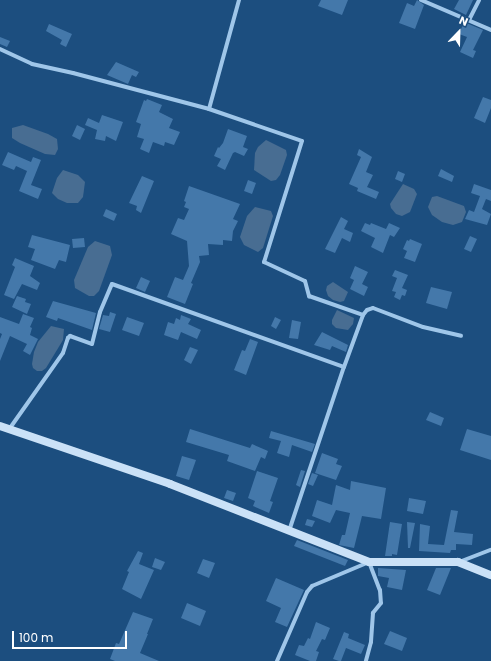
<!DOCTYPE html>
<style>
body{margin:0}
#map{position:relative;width:491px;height:661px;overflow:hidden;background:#1c4e7f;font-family:Poppins,sans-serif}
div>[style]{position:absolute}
.water>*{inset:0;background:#486d92}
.building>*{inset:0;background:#4478aa}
.street>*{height:4px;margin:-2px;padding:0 2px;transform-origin:2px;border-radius:2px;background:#9fc6e9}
.secondary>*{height:8px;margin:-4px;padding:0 4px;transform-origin:4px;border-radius:4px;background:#cae1f7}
span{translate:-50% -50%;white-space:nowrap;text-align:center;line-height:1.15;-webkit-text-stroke:3px #1c4e7f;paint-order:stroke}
.north{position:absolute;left:439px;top:12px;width:40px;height:40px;-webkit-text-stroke:3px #1c4e7f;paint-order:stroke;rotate:23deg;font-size:11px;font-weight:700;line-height:16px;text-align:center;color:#fff}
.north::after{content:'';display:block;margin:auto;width:14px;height:18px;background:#fff;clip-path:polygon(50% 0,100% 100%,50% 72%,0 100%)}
.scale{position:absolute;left:12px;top:631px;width:115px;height:18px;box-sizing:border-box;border:2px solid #fff;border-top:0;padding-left:5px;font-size:12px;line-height:14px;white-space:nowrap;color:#fff;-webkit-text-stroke:3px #1c4e7f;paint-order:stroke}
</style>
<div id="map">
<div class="water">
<div style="clip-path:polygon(23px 125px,48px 134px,57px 139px,58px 149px,55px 155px,45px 154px,20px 143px,12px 138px,12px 128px)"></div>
<div style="clip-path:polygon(266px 140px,286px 150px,287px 155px,280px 175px,276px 180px,271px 181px,254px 170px,255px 153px,258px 147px)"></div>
<div style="clip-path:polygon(63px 170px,78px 175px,85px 182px,83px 197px,78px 203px,67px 203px,58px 199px,52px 193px,57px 178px)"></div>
<div style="clip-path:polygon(403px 184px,414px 189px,417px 194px,410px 212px,402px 216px,396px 214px,391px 208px,390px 204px)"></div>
<div style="clip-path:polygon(437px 196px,464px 206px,466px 212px,462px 222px,453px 225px,442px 222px,432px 215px,428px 207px,432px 197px)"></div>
<div style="clip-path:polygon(255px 207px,271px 211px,273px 216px,263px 248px,258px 252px,244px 245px,240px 237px,247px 216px)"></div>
<div style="clip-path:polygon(95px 241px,110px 246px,112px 255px,99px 291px,94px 296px,89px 296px,75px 288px,74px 280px,88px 247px)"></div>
<div style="clip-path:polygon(333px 282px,348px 292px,344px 301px,340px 302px,333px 300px,328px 296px,326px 290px,327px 286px)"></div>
<div style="clip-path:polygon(337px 310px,354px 318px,353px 324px,348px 330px,336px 328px,332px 324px,332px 320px)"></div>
<div style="clip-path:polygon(51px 326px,64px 329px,63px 340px,46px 368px,42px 371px,37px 371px,33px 368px,32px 364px,34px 352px,38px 342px)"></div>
</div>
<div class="building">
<div style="clip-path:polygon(321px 0,348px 0,342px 15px,318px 6px)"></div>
<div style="clip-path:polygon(417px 0,424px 5px,415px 29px,399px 23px,407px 3px,414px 6px)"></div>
<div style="clip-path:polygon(459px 0,473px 0,466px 15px,454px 9px)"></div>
<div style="clip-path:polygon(464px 22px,483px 30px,473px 50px,476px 51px,473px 58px,460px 52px,467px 37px,459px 34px)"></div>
<div style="clip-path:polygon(49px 24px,72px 34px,66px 47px,60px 44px,62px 40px,46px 31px)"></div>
<div style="clip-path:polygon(0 37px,10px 41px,7px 47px,0 44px)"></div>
<div style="clip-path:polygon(116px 62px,139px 72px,136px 77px,132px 75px,128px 84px,107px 75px)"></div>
<div style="clip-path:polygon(483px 97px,491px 100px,491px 108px,485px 123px,474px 118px)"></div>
<div style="clip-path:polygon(147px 99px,162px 105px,159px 112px,173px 119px,169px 128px,180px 132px,174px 145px,165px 142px,164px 146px,153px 142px,149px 153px,140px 149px,144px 139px,137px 137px,141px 124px,136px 122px,144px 100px,146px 101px)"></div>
<div style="clip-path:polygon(102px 115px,123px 122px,116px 141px,106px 136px,105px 141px,95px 139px,97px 130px,85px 125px,88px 118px,99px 123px)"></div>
<div style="clip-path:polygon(77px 125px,85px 129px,80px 140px,72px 136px)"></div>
<div style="clip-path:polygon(228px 129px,247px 136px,243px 147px,248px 149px,244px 156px,235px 152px,233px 153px,225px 170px,217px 166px,221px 159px,214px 156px,218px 147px,219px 148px,223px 143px)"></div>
<div style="clip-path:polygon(359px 149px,372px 157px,366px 172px,373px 175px,367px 187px,379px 192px,376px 199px,357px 191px,358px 188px,349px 184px,361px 157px,357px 155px)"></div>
<div style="clip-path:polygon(8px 152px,31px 162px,33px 157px,41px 160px,31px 185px,42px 189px,38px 199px,19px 191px,27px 171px,16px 166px,14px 170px,2px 165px)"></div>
<div style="clip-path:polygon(441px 169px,454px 176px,452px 182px,438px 176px)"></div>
<div style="clip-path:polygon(398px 171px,405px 174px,402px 182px,395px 179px)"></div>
<div style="clip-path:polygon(142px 176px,154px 181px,141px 213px,136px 210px,137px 206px,129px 203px)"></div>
<div style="clip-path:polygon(248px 180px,256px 183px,252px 194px,244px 191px)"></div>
<div style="clip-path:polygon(474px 184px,491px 190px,491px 201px,486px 199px,482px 209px,491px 214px,487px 225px,465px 219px,469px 210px,474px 212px,480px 196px,471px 193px)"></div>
<div style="clip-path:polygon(189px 186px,240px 204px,233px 219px,238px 221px,233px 231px,232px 241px,223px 240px,223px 245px,208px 244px,209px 255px,199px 256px,200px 262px,191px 283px,193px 284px,185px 304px,167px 297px,175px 277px,183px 280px,189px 266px,187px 241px,171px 234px,178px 218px,184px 220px,189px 209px,184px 207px,186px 202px,184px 201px)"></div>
<div style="clip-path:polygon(106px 209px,117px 214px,114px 221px,103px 216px)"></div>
<div style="clip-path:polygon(341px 217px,348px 221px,344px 229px,353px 233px,350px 242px,342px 238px,335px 253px,325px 249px)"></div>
<div style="clip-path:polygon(365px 223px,370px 225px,371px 223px,386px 229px,389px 223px,400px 228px,394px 237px,390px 235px,383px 253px,371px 247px,375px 238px,361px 231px)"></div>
<div style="clip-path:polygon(32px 235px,70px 245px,66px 262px,59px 260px,55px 269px,31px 260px,35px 249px,28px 247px)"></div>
<div style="clip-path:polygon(470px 236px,477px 239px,471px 252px,464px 249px)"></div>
<div style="clip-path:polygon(84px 238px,85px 247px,73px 248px,72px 239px)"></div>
<div style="clip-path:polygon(410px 239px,422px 244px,415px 262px,404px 258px,407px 251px,403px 249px,407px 240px,409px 241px)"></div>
<div style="clip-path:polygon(15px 258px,34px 266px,30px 276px,40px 283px,37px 290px,22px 284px,14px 299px,4px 295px,15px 267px,12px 265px)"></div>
<div style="clip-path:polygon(355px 266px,368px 272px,362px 284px,368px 287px,364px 296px,350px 289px,354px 280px,350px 278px)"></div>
<div style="clip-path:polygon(395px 270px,408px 275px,402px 288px,407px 290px,405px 296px,402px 295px,400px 300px,394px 297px,396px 292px,392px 291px,397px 278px,392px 276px)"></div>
<div style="clip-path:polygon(141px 277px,150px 281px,145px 292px,136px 288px)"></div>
<div style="clip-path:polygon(431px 287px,452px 292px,447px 309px,426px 303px)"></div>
<div style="clip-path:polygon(17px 296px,26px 299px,25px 302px,31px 304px,27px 314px,12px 307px)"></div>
<div style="clip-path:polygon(53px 301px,96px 313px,92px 330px,58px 318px,57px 321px,46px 317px)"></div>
<div style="clip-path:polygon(110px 312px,116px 314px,110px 332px,99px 329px,103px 315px,109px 316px)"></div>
<div style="clip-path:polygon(23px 314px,34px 318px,30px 327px,32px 328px,30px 335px,38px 339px,30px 355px,23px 351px,27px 344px,10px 336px,0 361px,0 339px,2px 334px,0 333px,0 317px,19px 324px)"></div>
<div style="clip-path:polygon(181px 315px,191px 319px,188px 324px,201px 330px,197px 339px,181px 332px,178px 340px,164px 335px,168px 322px,174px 324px,176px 318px,180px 320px)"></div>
<div style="clip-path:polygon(127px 317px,144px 323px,139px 336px,122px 330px)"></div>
<div style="clip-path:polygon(275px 317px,281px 320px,276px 329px,271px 326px)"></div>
<div style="clip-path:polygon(292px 320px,301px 322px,298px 339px,289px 338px)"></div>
<div style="clip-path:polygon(322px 332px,348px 345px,346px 352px,332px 346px,330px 350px,314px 345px)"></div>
<div style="clip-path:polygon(250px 339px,258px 342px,246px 375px,234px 370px,242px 350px,245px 351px)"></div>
<div style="clip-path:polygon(190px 347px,198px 350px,191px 364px,184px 360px)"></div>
<div style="clip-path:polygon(430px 412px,444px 418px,441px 426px,426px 420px)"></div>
<div style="clip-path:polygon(190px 429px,250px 448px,252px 444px,268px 451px,265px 459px,261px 457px,255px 471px,227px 461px,229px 455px,186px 442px)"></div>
<div style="clip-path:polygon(467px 429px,491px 436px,491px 460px,460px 450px)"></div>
<div style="clip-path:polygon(271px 431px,315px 444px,312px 452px,292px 445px,289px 457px,277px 453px,281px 441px,269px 438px)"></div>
<div style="clip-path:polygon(322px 453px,338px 459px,336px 464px,342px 466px,336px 480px,315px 473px)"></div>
<div style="clip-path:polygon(182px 456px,196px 460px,189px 480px,176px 476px)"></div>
<div style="clip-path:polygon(301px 470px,305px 471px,300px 487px,296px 485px)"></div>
<div style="clip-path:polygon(257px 471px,278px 478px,270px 501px,273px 502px,269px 513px,253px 506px,255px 501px,248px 498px)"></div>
<div style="clip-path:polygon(312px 473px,318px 475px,313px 486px,308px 484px)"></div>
<div style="clip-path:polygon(351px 481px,386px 488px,381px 519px,362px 516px,354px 548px,339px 545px,342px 535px,345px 535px,350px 513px,336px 510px,330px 523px,312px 516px,317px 500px,332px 505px,336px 485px,350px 490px)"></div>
<div style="clip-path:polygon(227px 490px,236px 493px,233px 501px,224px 498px)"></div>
<div style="clip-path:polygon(409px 498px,426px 501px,423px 514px,407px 511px)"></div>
<div style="clip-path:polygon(451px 510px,458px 511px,454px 532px,473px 534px,472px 545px,456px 544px,456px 550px,451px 550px,450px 553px,419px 551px,420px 524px,430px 526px,428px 544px,444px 545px)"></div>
<div style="clip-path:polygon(307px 519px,315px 521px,312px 527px,305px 525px)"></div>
<div style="clip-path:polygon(390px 522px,402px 524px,397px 555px,392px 554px,392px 556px,385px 556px)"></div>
<div style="clip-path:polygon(407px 522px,415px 523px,410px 548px,408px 548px)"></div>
<div style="clip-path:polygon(297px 540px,348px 560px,345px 566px,294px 546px)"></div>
<div style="clip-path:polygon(138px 551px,143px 553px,139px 564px,154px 570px,141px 599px,122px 589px,129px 572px,127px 571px)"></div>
<div style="clip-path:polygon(155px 558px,165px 562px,161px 570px,152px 567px)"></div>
<div style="clip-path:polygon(203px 559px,215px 563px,209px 578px,197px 573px)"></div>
<div style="clip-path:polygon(378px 568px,406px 570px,402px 590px,387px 587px,389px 578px,378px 576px)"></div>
<div style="clip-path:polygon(436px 568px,451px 568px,440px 595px,427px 590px)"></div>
<div style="clip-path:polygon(276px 578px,304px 590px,287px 627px,275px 622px,281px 608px,266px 601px)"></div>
<div style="clip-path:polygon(187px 603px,206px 611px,200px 626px,181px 618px)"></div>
<div style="clip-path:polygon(133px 612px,153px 619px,147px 634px,148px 634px,140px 653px,159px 661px,115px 661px,110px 659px,116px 643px,119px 644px)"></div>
<div style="clip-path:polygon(316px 622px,330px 628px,325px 640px,322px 639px,316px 651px,319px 652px,316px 661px,310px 661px,295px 655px,299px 645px,304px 646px,308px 638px,310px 639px)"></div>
<div style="clip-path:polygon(390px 631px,407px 638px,402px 651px,384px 644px)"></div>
<div style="clip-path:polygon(344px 632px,349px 634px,348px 638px,365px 645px,361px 654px,346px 648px,341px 661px,339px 661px,333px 659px)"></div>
</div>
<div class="street">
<div style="left:421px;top:0;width:76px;rotate:23.2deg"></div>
<div style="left:469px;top:20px;width:22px;rotate:-63deg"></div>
<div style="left:0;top:49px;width:35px;rotate:25deg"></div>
<div style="left:32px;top:64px;width:42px;rotate:12.4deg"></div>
<div style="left:73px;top:73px;width:141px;rotate:14.8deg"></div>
<div style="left:209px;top:109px;width:98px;rotate:19deg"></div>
<div style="left:302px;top:141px;width:127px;rotate:107.4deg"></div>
<div style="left:264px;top:262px;width:45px;rotate:24.9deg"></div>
<div style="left:305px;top:281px;width:16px;rotate:75deg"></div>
<div style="left:309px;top:296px;width:57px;rotate:19.4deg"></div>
<div style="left:209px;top:109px;width:113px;rotate:-74.6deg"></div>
<div style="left:10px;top:428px;width:92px;rotate:-54.8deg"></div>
<div style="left:63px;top:353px;width:16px;rotate:-72deg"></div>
<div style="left:68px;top:338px;width:3px;rotate:-45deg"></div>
<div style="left:70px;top:336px;width:23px;rotate:20deg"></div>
<div style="left:92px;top:344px;width:33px;rotate:-76deg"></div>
<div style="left:100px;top:312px;width:30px;rotate:-67deg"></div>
<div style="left:112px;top:284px;width:246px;rotate:19.7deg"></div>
<div style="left:289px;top:531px;width:173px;rotate:-71.5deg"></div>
<div style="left:344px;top:367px;width:55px;rotate:-69.9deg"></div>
<div style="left:363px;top:315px;width:6px;rotate:-51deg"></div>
<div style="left:367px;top:310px;width:6px;rotate:-18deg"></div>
<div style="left:373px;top:308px;width:53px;rotate:20.8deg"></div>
<div style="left:423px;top:327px;width:39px;rotate:13deg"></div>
<div style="left:459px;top:562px;width:34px;rotate:-21deg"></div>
<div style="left:277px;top:661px;width:75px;rotate:-66.5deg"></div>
<div style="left:307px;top:592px;width:8px;rotate:-50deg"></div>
<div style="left:312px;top:586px;width:62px;rotate:-22.8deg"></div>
<div style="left:369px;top:562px;width:30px;rotate:69deg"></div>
<div style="left:380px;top:590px;width:13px;rotate:86deg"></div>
<div style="left:381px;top:603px;width:13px;rotate:129deg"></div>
<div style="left:373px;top:613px;width:29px;rotate:94deg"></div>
<div style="left:371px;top:642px;width:20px;rotate:105deg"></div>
</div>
<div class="secondary">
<div style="left:0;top:426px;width:180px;rotate:18.8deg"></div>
<div style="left:170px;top:484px;width:214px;rotate:21.4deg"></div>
<div style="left:369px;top:562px;width:89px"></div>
<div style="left:458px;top:562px;width:35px;rotate:22deg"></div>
</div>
<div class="north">N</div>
<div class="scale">100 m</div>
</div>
